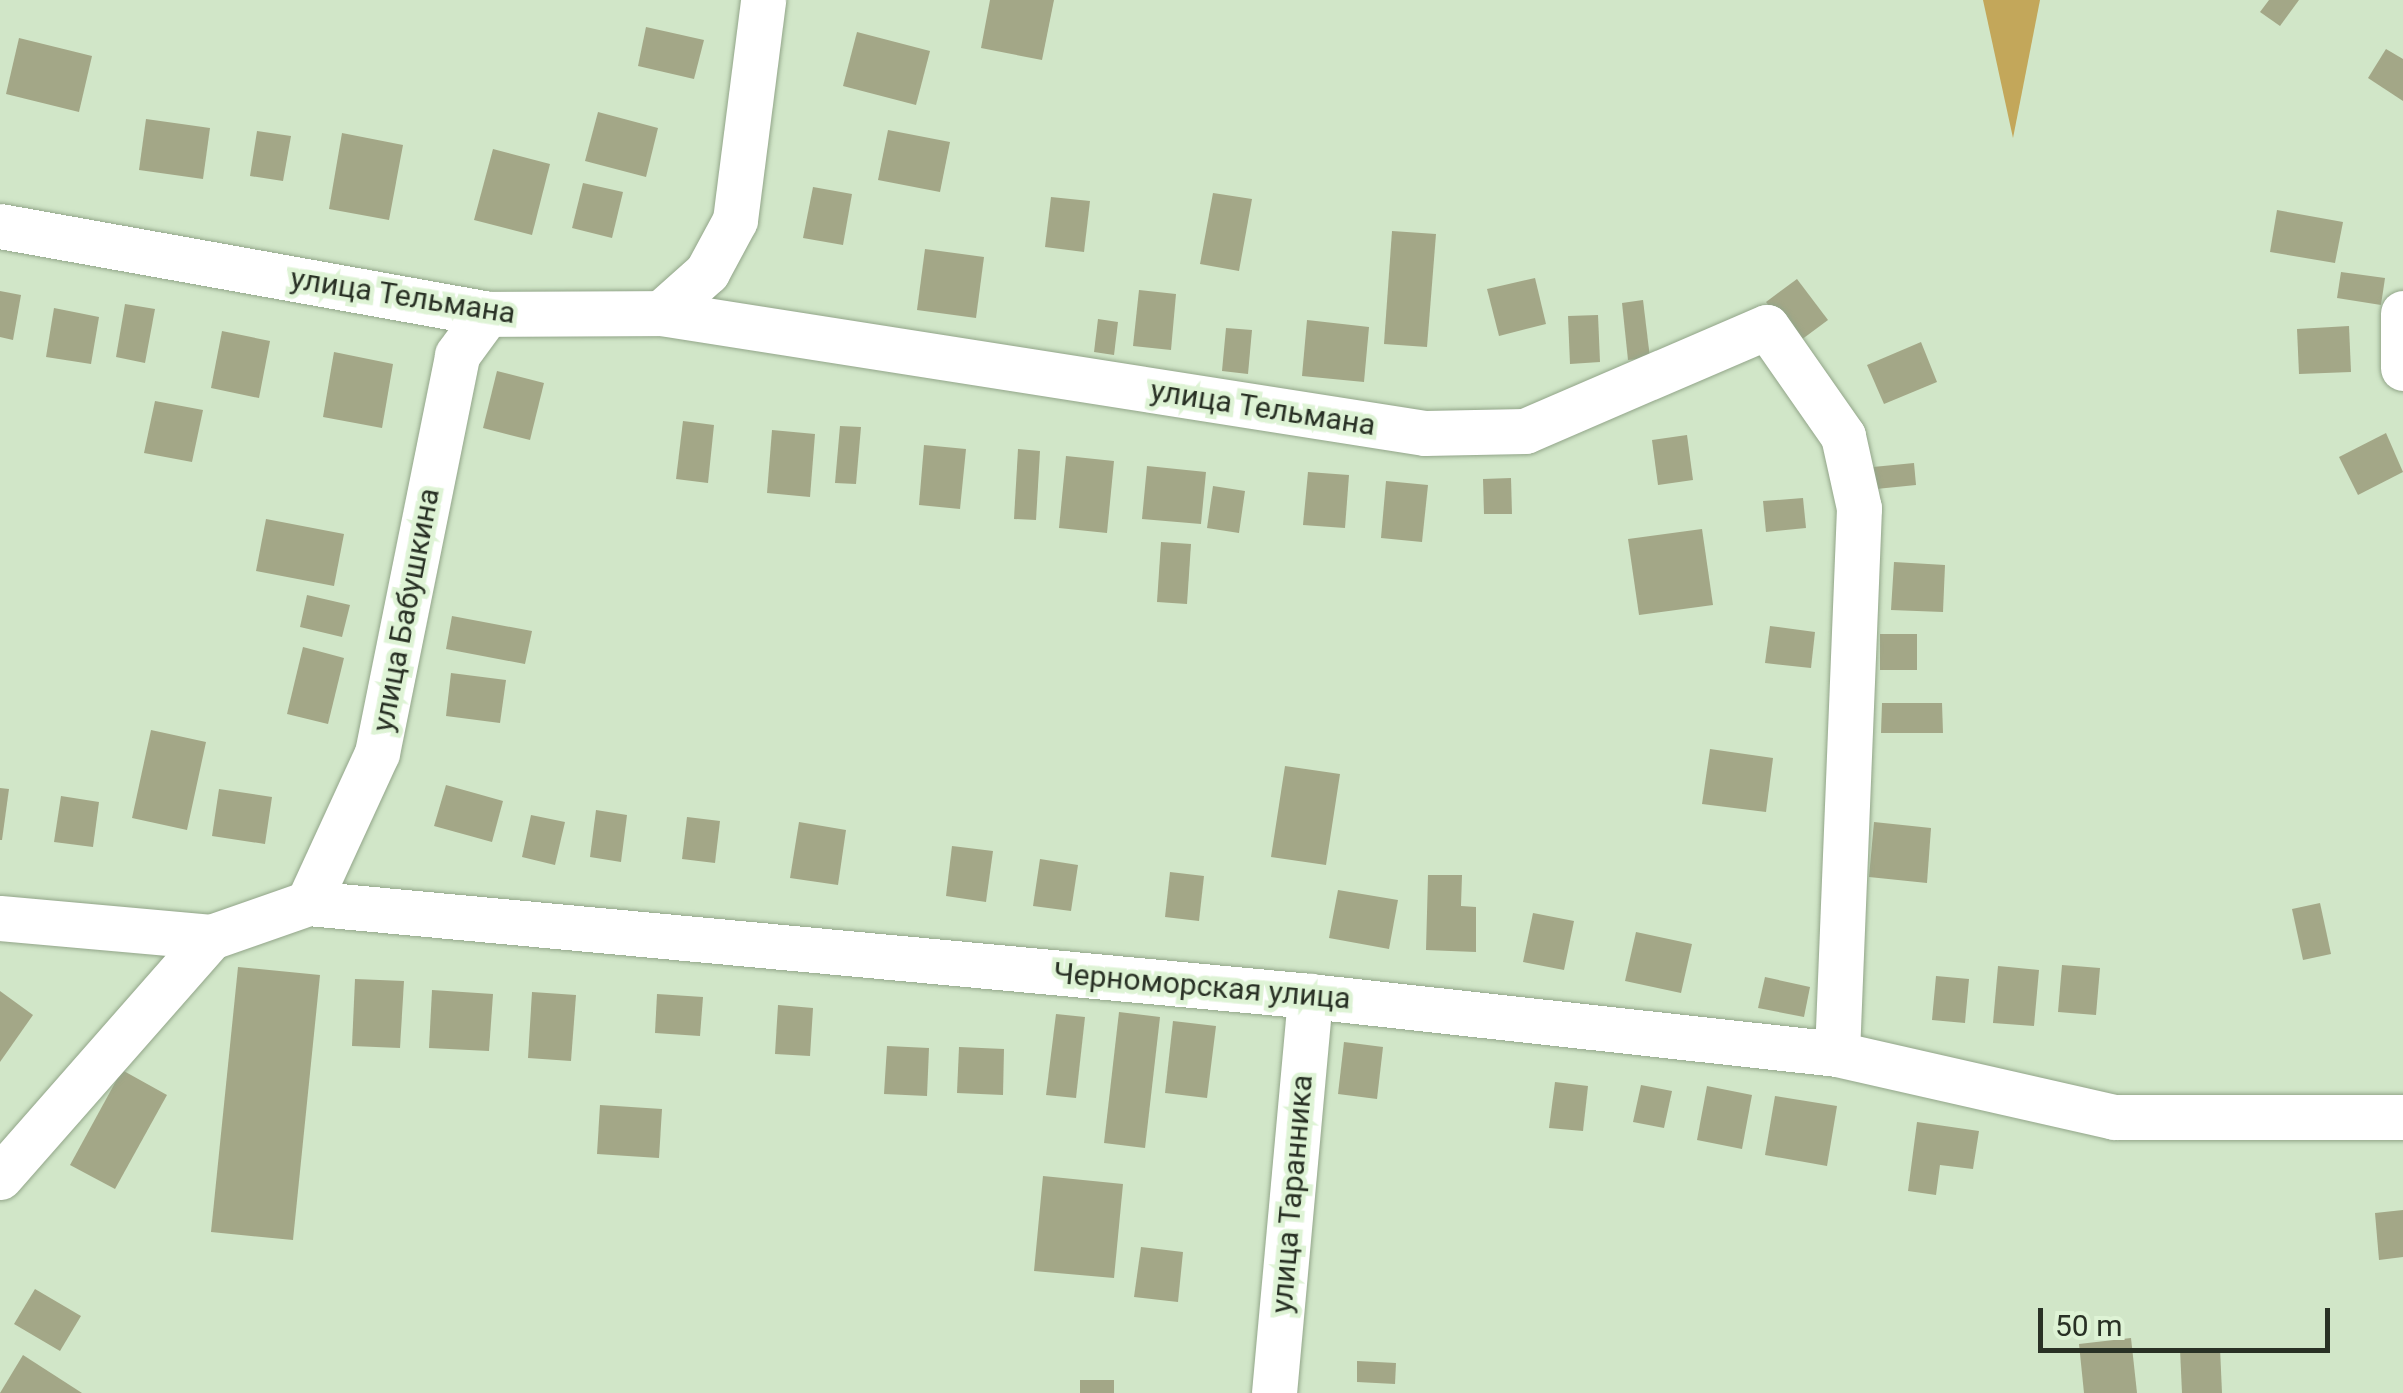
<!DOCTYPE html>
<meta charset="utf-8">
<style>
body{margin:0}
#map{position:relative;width:2403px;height:1393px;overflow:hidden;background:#d1e6c8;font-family:Roboto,sans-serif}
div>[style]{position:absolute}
.forest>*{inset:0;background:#c3a75a}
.building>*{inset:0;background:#a3a787}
.roads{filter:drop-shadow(0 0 2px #92a589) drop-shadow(0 0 2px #92a589)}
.minor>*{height:45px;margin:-22.5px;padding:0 22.5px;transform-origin:22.5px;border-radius:22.5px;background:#fff}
span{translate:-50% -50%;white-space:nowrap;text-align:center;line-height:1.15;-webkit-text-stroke:9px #def3d5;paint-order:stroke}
.street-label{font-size:30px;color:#293125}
.scale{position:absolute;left:2038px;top:1308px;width:292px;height:45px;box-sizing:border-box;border:5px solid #293125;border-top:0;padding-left:12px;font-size:30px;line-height:35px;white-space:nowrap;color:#293125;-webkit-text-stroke:8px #def3d5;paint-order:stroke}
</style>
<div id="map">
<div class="forest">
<div style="clip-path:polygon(1983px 0,2040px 0,2013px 138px)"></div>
</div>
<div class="building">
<div style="clip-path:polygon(990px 0,1054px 0,1042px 60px,981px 48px)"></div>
<div style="clip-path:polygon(2269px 0,2299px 0,2280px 26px,2260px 12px)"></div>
<div style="clip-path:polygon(646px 27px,704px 40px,694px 79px,638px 66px)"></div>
<div style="clip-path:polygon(857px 32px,930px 51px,916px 105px,843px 86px)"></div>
<div style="clip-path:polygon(19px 38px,92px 56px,79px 112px,6px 94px)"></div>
<div style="clip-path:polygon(2386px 49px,2403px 59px,2403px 101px,2368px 78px)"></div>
<div style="clip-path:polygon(598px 112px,658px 128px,646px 177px,585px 161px)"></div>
<div style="clip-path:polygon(146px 119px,210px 128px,203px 179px,139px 170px)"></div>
<div style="clip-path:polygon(888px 130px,950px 142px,940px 192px,878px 180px)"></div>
<div style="clip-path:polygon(257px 131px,291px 136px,283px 181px,250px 176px)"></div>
<div style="clip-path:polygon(342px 133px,403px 145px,389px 220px,329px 209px)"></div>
<div style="clip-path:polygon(493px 149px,550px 164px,532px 235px,474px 220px)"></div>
<div style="clip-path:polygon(583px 183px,623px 192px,612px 238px,572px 228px)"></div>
<div style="clip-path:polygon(813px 187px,852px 194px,843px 245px,803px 238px)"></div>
<div style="clip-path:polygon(1213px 193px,1252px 199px,1239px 271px,1200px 264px)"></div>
<div style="clip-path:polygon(1051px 197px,1090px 201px,1084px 252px,1045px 247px)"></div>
<div style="clip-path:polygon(2277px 210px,2343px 222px,2335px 263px,2270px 252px)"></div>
<div style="clip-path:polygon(1392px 231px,1436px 234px,1427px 347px,1384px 344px)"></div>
<div style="clip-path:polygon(925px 249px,984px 257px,976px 318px,917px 310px)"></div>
<div style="clip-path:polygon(2341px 272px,2385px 278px,2381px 305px,2337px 298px)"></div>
<div style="clip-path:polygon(1535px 278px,1546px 324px,1499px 336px,1487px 289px)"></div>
<div style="clip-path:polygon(1797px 279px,1828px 320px,1797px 343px,1766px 302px)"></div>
<div style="clip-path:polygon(1139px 290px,1176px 294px,1171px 350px,1133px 346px)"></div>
<div style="clip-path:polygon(0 291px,21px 295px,13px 340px,0 337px)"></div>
<div style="clip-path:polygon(1643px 300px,1650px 358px,1628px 360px,1622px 303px)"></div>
<div style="clip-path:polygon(125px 304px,155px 309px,145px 363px,116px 357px)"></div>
<div style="clip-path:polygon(54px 308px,99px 317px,91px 364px,46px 357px)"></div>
<div style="clip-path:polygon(1598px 315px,1600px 362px,1570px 364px,1568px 316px)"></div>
<div style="clip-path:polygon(1098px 319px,1118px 322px,1114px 355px,1094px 352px)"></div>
<div style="clip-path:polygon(1307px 320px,1369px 327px,1364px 382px,1302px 376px)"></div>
<div style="clip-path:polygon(2349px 326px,2351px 372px,2299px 374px,2297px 329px)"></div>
<div style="clip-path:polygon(1226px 328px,1252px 330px,1248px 374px,1222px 371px)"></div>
<div style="clip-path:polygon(222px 331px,270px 341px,259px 398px,211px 388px)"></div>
<div style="clip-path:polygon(1921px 342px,1937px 382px,1884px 404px,1867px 365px)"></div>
<div style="clip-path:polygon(334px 352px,393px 364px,382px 428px,323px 417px)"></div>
<div style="clip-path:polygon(497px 371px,544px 383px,530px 440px,483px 428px)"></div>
<div style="clip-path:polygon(155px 401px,203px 410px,192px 462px,144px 453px)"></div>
<div style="clip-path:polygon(683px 421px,714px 425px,708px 483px,676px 479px)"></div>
<div style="clip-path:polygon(840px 426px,861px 427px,856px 484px,835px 483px)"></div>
<div style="clip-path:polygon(772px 430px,815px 434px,810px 497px,767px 493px)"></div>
<div style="clip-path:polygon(2386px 433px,2403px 472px,2358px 495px,2339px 457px)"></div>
<div style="clip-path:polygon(1687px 435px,1693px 480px,1658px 485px,1652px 440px)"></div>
<div style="clip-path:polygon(924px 445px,966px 449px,960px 509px,919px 505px)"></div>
<div style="clip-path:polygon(1018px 449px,1040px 451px,1036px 520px,1014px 519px)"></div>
<div style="clip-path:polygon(1066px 456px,1114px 461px,1107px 533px,1059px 528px)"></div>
<div style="clip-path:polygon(1914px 463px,1916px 485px,1876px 489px,1873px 467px)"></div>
<div style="clip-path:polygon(1147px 466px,1206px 472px,1201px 524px,1142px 519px)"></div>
<div style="clip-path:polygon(1308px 472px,1349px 475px,1345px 528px,1303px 525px)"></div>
<div style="clip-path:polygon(1511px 478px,1512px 514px,1484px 514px,1483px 479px)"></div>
<div style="clip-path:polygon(1386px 481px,1428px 485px,1422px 542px,1381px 538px)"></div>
<div style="clip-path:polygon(1213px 486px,1245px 491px,1239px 533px,1207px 528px)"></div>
<div style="clip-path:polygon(1803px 498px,1806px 528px,1766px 532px,1763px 501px)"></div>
<div style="clip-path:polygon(266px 519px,344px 534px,334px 586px,256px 571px)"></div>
<div style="clip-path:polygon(1702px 529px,1713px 605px,1639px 615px,1628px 539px)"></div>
<div style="clip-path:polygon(1161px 542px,1191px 544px,1187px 604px,1157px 602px)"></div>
<div style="clip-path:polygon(1894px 562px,1945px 565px,1943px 612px,1891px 610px)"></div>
<div style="clip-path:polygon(307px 595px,350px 605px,342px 637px,300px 627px)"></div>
<div style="clip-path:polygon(452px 616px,532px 631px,525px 664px,446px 649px)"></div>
<div style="clip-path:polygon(1770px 626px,1815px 632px,1811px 668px,1765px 663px)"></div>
<div style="clip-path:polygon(1880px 634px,1917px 634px,1917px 670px,1880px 670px)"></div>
<div style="clip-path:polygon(303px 647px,344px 658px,328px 724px,287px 714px)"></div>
<div style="clip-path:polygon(451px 673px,506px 680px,500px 723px,446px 716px)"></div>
<div style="clip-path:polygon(1882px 703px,1942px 703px,1943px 733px,1881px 733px)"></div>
<div style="clip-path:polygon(151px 730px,206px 742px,187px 830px,132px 818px)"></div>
<div style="clip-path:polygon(1710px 749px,1773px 758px,1766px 812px,1702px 804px)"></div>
<div style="clip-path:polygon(1285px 766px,1340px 774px,1326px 865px,1271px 857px)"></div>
<div style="clip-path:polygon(446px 785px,503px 801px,492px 842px,434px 826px)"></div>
<div style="clip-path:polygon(0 788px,9px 789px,2px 840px,0 840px)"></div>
<div style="clip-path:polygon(219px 789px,272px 797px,265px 844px,212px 836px)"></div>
<div style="clip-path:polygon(61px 796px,99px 802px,93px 847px,54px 842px)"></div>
<div style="clip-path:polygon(596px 810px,627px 815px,621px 862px,590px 857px)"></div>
<div style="clip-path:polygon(531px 815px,565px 822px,555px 865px,522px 857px)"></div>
<div style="clip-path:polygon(687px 817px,720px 821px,715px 863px,682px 859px)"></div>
<div style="clip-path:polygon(799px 822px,846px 830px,838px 885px,790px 878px)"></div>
<div style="clip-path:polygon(1874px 822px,1931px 828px,1927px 883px,1869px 877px)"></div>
<div style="clip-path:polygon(952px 846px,993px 851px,986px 902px,946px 896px)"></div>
<div style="clip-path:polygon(1040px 859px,1078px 865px,1071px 911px,1033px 906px)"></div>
<div style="clip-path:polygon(1170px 872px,1204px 876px,1199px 921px,1165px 917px)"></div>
<div style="clip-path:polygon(1428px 875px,1462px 875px,1461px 906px,1476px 907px,1476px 952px,1426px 950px)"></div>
<div style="clip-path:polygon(1338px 890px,1398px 900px,1389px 949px,1329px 938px)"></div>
<div style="clip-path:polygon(2320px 903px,2331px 954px,2303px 960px,2292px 909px)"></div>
<div style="clip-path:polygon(1533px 913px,1574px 921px,1564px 970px,1523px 962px)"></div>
<div style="clip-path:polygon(1636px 932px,1692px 944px,1681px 993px,1625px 981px)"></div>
<div style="clip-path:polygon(2062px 965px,2100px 968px,2096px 1015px,2058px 1012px)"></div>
<div style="clip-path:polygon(1998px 966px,2039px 970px,2034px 1026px,1993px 1023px)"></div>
<div style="clip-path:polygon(238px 967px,320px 975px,293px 1240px,211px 1232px)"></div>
<div style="clip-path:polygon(1936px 976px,1969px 979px,1965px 1023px,1932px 1020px)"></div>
<div style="clip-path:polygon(1765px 977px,1810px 987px,1804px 1017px,1758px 1008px)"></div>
<div style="clip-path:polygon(355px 979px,404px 981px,400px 1048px,352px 1046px)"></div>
<div style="clip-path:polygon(432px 990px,493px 994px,489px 1051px,429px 1048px)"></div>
<div style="clip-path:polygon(0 991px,33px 1015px,0 1062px)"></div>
<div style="clip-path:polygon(532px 992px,576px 995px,571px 1061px,528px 1058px)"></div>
<div style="clip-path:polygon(657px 994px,703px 997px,700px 1036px,655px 1033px)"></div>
<div style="clip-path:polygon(778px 1005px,813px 1008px,810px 1056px,775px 1054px)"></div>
<div style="clip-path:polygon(1119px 1012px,1160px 1017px,1145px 1148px,1104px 1143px)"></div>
<div style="clip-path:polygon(1056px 1014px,1085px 1017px,1076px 1098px,1046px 1095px)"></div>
<div style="clip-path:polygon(1173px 1021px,1216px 1026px,1207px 1098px,1165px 1093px)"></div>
<div style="clip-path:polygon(1344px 1042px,1383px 1047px,1377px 1099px,1338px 1094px)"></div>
<div style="clip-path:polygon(887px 1046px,929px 1048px,927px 1096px,884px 1094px)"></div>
<div style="clip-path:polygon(959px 1047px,1004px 1049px,1003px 1095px,957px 1093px)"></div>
<div style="clip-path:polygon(122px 1070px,167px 1095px,115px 1189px,70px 1165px)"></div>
<div style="clip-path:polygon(1555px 1082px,1588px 1086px,1583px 1131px,1549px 1128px)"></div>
<div style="clip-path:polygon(1641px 1085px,1672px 1091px,1664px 1128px,1633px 1122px)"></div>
<div style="clip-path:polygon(1707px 1086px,1752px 1095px,1742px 1149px,1697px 1140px)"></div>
<div style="clip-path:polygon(1775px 1096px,1837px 1106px,1827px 1166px,1765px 1155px)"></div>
<div style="clip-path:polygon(600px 1105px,662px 1109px,659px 1158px,597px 1154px)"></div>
<div style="clip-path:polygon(1917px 1122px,1979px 1131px,1973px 1169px,1940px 1165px,1936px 1195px,1908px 1191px)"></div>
<div style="clip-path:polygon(1043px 1176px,1123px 1184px,1114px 1278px,1034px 1271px)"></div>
<div style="clip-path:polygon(2403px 1210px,2403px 1257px,2379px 1260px,2375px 1213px)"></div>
<div style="clip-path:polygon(1141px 1247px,1183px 1252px,1178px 1302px,1134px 1297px)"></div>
<div style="clip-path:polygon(35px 1289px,81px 1316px,60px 1351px,14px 1324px)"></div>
<div style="clip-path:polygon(2131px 1338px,2137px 1393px,2084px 1393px,2079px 1344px)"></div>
<div style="clip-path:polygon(2220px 1348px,2222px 1393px,2182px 1393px,2180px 1349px)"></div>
<div style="clip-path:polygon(23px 1355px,82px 1393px,0 1393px)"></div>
<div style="clip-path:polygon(1357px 1361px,1396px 1363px,1395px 1384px,1357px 1382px)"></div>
<div style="clip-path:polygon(1080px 1380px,1114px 1380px,1114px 1393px,1080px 1393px)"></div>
</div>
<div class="roads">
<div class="minor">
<div style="left:0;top:226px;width:495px;rotate:10.2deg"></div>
<div style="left:487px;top:314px;width:174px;rotate:-0.3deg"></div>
<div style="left:661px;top:313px;width:773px;rotate:8.93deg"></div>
<div style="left:1425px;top:433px;width:100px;rotate:-1.1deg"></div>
<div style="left:1525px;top:431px;width:263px;rotate:-23.3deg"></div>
<div style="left:1767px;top:327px;width:133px;rotate:55.1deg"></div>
<div style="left:1843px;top:436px;width:74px;rotate:77.5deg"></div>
<div style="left:1859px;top:508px;width:546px;rotate:92.31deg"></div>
<div style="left:661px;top:313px;width:62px;rotate:-41.7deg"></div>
<div style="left:707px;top:272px;width:59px;rotate:-61.7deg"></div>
<div style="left:735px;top:220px;width:222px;rotate:-82.7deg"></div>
<div style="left:2403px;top:313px;width:55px;rotate:90deg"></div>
<div style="left:308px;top:903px;width:165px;rotate:-65.3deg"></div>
<div style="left:377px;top:753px;width:406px;rotate:-78.6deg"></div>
<div style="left:457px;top:355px;width:51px;rotate:-53.8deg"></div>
<div style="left:0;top:918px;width:212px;rotate:5.1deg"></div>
<div style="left:211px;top:937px;width:103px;rotate:-19.3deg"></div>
<div style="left:308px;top:903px;width:1006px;rotate:5.3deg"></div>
<div style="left:1310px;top:996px;width:530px;rotate:6.28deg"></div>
<div style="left:1837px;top:1054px;width:284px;rotate:12.8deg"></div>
<div style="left:2114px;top:1117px;width:289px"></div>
<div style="left:0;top:1177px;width:320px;rotate:-48.7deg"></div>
<div style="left:1274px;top:1393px;width:399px;rotate:-84.8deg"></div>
</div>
</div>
<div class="street-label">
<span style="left:403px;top:296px;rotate:9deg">улица Тельмана</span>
<span style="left:1263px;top:408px;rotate:9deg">улица Тельмана</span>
<span style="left:406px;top:610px;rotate:-79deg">улица Бабушкина</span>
<span style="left:1202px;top:986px;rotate:5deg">Черноморская улица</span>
<span style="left:1292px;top:1194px;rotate:-85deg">улица Таранника</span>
</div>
<div class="scale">50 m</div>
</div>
